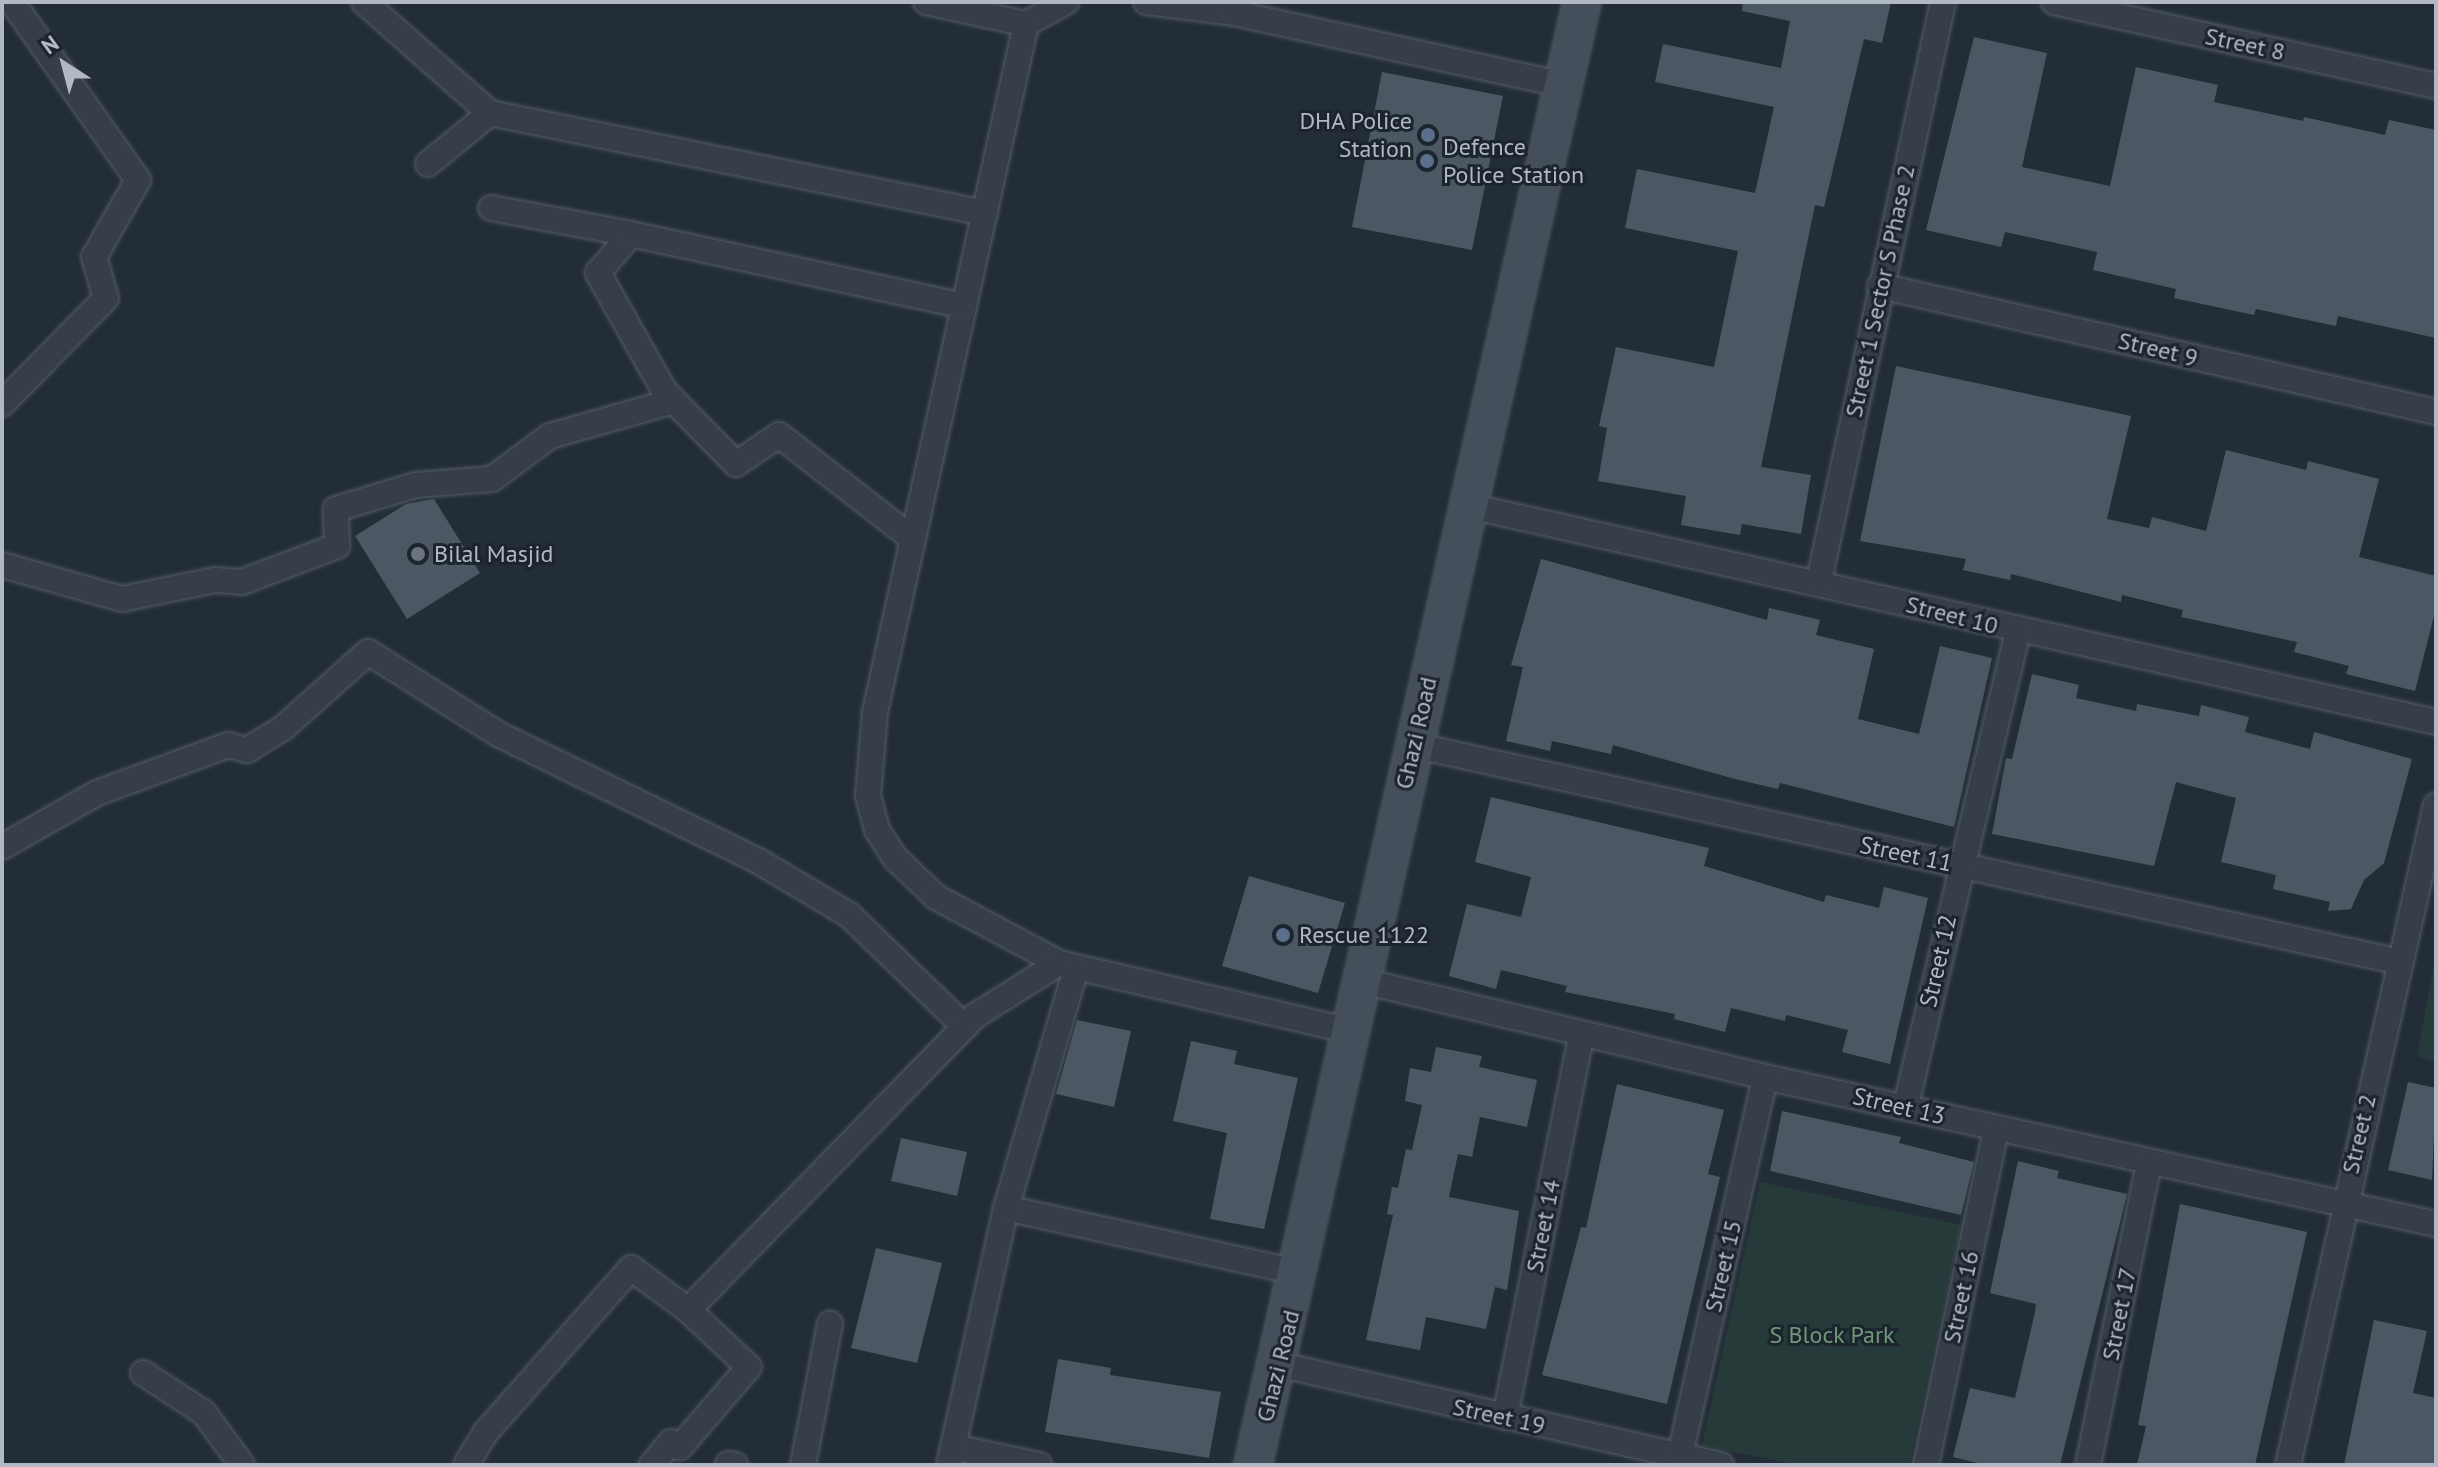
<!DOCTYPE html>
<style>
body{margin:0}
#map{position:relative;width:2438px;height:1467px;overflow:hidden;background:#232d37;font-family:"PT Sans",sans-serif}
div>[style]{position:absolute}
.green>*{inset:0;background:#263a39}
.building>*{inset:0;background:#4b5863}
.roads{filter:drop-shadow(0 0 2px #545d66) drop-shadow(0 0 2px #545d66)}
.street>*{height:24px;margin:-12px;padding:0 12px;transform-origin:12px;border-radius:12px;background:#363f48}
.secondary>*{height:36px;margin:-18px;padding:0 18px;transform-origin:18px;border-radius:18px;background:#454e5b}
.dots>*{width:22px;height:22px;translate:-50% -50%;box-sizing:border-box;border:4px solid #1c242d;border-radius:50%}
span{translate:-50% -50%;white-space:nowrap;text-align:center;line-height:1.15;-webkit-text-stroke:6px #1c242d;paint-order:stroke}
.street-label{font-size:24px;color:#b1bac4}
.poi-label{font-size:24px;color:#b1bac4}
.right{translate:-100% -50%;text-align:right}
.left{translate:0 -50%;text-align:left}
.park-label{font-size:24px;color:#719878}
.frame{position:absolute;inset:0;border:4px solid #b1bac4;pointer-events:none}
.north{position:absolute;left:24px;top:24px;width:80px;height:80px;-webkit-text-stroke:6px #1c242d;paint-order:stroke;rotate:324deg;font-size:22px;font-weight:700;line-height:32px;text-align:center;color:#b1bac4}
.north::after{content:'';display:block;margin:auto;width:28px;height:36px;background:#b1bac4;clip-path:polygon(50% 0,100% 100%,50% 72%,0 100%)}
</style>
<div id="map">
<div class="green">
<div style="clip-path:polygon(2436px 954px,2436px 1062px,2417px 1056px)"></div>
<div style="clip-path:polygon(1760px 1182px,1961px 1225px,1909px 1465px,1798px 1465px,1702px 1445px)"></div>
</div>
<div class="building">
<div style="clip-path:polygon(1743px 2px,1891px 2px,1882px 43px,1864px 39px,1824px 207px,1815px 205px,1761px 467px,1811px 475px,1801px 534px,1742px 524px,1740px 535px,1681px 525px,1686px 496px,1598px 481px,1607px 428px,1599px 426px,1616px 347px,1714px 367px,1738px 251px,1625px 228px,1637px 169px,1755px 193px,1774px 107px,1655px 82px,1663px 44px,1781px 68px,1790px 21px,1742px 11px)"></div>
<div style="clip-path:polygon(1974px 37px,2047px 53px,2022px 167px,2110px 186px,2136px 67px,2218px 85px,2214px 102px,2303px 121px,2304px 117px,2385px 135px,2389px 120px,2436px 130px,2436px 338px,2338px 316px,2336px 326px,2256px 309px,2254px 315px,2174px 298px,2176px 289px,2093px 270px,2097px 252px,2005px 232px,2001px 247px,1926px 230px)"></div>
<div style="clip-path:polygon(1382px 72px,1503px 96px,1472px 250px,1352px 227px)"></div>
<div style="clip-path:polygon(1896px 366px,2131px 416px,2107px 519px,2149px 528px,2152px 517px,2206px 531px,2226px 450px,2306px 470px,2308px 461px,2379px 479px,2359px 557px,2436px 576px,2436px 608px,2415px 691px,2346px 674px,2349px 666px,2294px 652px,2297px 642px,2181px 617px,2183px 610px,2122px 595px,2121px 602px,2011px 574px,2010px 580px,1963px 570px,1966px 559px,1860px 541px)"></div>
<div style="clip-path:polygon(434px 499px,480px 573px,407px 619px,355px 536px,406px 504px)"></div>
<div style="clip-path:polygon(1541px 559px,1767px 620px,1769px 608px,1820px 620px,1816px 635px,1874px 649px,1858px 719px,1919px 734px,1940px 646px,1992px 658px,1954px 827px,1780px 783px,1778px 789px,1735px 779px,1613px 745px,1611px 754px,1552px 741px,1550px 751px,1506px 741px,1523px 667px,1511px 665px)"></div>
<div style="clip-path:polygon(2032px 674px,2079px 685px,2076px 698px,2136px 711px,2137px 704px,2199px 716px,2201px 705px,2249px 717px,2245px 732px,2310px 749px,2314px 732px,2412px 759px,2384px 863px,2364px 880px,2351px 909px,2328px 911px,2330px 902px,2273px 889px,2276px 875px,2221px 862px,2236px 798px,2176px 782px,2154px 866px,1992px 834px,2006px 758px,2012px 759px)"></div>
<div style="clip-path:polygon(1491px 797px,1709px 848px,1704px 866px,1824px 902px,1826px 895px,1879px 908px,1884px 887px,1928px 898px,1890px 1064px,1842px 1052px,1848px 1030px,1786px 1015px,1785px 1021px,1731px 1008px,1725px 1032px,1674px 1019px,1675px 1014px,1565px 992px,1567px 986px,1501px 970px,1496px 989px,1449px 976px,1467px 904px,1521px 917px,1531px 877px,1475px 862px)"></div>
<div style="clip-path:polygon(1249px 876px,1345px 903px,1318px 993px,1222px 966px)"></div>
<div style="clip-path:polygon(1077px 1020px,1131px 1031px,1114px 1107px,1056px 1094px)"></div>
<div style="clip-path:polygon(1191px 1041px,1237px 1051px,1234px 1064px,1298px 1078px,1264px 1229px,1210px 1219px,1227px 1133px,1173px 1121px)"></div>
<div style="clip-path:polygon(1436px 1047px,1482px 1056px,1479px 1067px,1537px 1080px,1527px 1127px,1480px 1117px,1472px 1157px,1458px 1154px,1449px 1197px,1519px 1211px,1507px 1290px,1495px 1287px,1486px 1329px,1426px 1317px,1420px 1350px,1366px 1340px,1393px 1215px,1387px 1214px,1392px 1187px,1398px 1188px,1406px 1149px,1412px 1150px,1422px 1105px,1405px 1101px,1410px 1068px,1431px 1072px)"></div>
<div style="clip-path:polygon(2408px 1082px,2436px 1088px,2432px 1180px,2388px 1170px)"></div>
<div style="clip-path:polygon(1617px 1084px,1724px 1110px,1708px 1174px,1720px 1177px,1667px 1404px,1542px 1375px,1581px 1227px,1586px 1228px)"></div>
<div style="clip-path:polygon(1782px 1111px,1901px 1137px,1899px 1143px,1974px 1162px,1961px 1215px,1770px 1171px)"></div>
<div style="clip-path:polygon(901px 1138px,967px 1152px,957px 1196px,891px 1181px)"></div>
<div style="clip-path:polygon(2018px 1161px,2059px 1171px,2057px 1178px,2127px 1194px,2060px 1465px,1986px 1465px,1953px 1457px,1970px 1388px,2015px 1398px,2035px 1312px,2036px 1304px,1990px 1293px)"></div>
<div style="clip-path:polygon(2180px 1204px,2307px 1232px,2255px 1465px,2137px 1465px,2146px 1426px,2138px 1425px)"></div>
<div style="clip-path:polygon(876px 1248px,942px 1263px,917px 1363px,851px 1348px)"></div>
<div style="clip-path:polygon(2374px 1320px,2427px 1331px,2413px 1393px,2436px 1398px,2436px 1465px,2344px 1465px)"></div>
<div style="clip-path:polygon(1058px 1359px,1111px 1368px,1110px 1375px,1221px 1392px,1209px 1458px,1045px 1432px)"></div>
</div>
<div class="roads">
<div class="street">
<div style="left:364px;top:2px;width:168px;rotate:41.4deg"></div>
<div style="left:490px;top:113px;width:505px;rotate:11.42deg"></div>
<div style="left:926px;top:2px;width:102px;rotate:12.4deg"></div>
<div style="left:1026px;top:24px;width:46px;rotate:-28.8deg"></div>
<div style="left:1146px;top:2px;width:89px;rotate:7.1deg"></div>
<div style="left:1234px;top:13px;width:339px;rotate:12.3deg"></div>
<div style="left:2054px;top:2px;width:391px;rotate:12.4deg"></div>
<div style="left:1026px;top:24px;width:704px;rotate:102.38deg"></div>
<div style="left:875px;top:712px;width:84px;rotate:94.8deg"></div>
<div style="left:868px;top:796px;width:35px;rotate:75deg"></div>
<div style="left:877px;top:830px;width:35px;rotate:57deg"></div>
<div style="left:896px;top:859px;width:55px;rotate:43.5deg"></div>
<div style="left:936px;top:897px;width:140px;rotate:28.2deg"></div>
<div style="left:1059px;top:963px;width:301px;rotate:13.1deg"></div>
<div style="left:428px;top:164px;width:80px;rotate:-39.4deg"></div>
<div style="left:491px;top:208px;width:142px;rotate:10.5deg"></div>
<div style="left:1880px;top:286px;width:570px;rotate:12.77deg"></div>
<div style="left:2px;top:404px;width:148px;rotate:-45.5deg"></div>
<div style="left:106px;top:298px;width:43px;rotate:-106.3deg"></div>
<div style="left:94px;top:257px;width:89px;rotate:-60.3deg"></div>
<div style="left:138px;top:180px;width:218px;rotate:-125.3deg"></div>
<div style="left:1469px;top:506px;width:991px;rotate:12.59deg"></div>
<div style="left:913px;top:539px;width:170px;rotate:-142.2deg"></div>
<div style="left:779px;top:435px;width:52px;rotate:146deg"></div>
<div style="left:736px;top:464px;width:101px;rotate:-134.6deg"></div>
<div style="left:665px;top:392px;width:137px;rotate:-119.4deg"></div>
<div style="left:598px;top:273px;width:51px;rotate:-49.8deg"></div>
<div style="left:631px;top:234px;width:341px;rotate:12.2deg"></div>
<div style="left:2px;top:565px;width:125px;rotate:15.8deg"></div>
<div style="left:122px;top:599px;width:95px;rotate:-11.5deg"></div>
<div style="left:215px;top:580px;width:27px;rotate:4deg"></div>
<div style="left:242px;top:582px;width:102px;rotate:-20.8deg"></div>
<div style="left:337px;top:546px;width:37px;rotate:-92deg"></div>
<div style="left:336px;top:509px;width:84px;rotate:-16.7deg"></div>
<div style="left:416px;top:485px;width:76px;rotate:-4.5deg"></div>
<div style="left:492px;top:479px;width:72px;rotate:-36.6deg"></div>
<div style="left:550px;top:436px;width:129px;rotate:-15.8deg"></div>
<div style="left:1819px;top:581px;width:592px;rotate:-77.91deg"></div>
<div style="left:1413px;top:745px;width:1011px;rotate:12.4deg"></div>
<div style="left:2px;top:847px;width:109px;rotate:-29.6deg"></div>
<div style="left:97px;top:793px;width:140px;rotate:-20.1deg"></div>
<div style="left:228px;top:745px;width:20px;rotate:15deg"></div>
<div style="left:247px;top:750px;width:42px;rotate:-31.4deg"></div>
<div style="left:283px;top:728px;width:114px;rotate:-41.8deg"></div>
<div style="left:368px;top:652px;width:154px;rotate:32.2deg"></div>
<div style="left:498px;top:734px;width:292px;rotate:26deg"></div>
<div style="left:760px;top:862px;width:104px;rotate:30.8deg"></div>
<div style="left:849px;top:915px;width:161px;rotate:44deg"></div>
<div style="left:1363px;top:981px;width:413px;rotate:13.4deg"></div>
<div style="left:1765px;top:1077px;width:687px;rotate:12.36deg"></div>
<div style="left:1906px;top:1105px;width:487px;rotate:-76.7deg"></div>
<div style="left:1006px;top:1208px;width:302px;rotate:12.4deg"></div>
<div style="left:688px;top:1310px;width:411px;rotate:-45.7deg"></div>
<div style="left:975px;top:1016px;width:99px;rotate:-32.2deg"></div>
<div style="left:1277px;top:1364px;width:455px;rotate:12.8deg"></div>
<div style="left:143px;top:1373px;width:73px;rotate:33.3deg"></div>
<div style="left:204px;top:1413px;width:64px;rotate:53.8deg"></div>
<div style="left:1505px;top:1417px;width:389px;rotate:-78.7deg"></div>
<div style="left:954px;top:1447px;width:87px;rotate:12deg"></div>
<div style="left:1680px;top:1455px;width:387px;rotate:-77.3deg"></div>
<div style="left:728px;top:1464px;width:7px;rotate:8deg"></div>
<div style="left:466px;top:1465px;width:39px;rotate:-59deg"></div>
<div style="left:486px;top:1432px;width:219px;rotate:-48.5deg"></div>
<div style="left:631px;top:1268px;width:71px;rotate:36.4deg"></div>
<div style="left:688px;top:1310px;width:83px;rotate:43.1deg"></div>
<div style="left:749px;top:1367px;width:106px;rotate:130.8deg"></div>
<div style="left:680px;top:1447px;width:10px;rotate:-151deg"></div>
<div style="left:671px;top:1442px;width:30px;rotate:130deg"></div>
<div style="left:803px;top:1465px;width:144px;rotate:-79.2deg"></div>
<div style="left:949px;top:1465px;width:263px;rotate:-77.5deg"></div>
<div style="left:1006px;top:1208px;width:250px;rotate:-73.7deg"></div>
<div style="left:1926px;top:1465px;width:343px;rotate:-78.2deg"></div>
<div style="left:2088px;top:1465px;width:308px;rotate:-78.6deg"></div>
<div style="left:2288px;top:1465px;width:676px;rotate:-77.36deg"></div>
</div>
<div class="secondary">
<div style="left:1253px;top:1465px;width:1500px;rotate:-77.33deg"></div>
</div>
</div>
<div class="dots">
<div style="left:1428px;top:135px;background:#5c6f8a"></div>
<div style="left:1427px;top:161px;background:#5c6f8a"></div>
<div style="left:418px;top:554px;background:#6b7280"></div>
<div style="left:1283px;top:935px;background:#5c6f8a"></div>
</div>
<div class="street-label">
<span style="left:2245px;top:44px;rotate:12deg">Street 8</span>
<span style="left:1880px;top:291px;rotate:-78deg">Street 1 Sector S Phase 2</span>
<span style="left:2158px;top:349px;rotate:13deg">Street 9</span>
<span style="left:1952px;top:615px;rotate:14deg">Street 10</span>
<span style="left:1416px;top:733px;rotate:-77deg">Ghazi Road</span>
<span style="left:1906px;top:854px;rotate:12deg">Street 11</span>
<span style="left:1938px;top:961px;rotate:-77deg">Street 12</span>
<span style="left:1899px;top:1106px;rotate:13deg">Street 13</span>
<span style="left:2359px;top:1134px;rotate:-77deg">Street 2</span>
<span style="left:1543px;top:1226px;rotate:-79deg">Street 14</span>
<span style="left:1723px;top:1266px;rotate:-77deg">Street 15</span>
<span style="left:1961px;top:1297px;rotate:-78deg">Street 16</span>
<span style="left:2119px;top:1314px;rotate:-79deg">Street 17</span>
<span style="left:1278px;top:1366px;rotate:-76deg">Ghazi Road</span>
<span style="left:1499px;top:1416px;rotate:12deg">Street 19</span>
</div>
<div class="poi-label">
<span class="right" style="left:1412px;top:135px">DHA Police<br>Station</span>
<span class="left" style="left:1443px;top:161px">Defence<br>Police Station</span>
<span class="left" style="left:434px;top:554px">Bilal Masjid</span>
<span class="left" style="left:1299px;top:935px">Rescue 1122</span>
</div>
<div class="park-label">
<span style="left:1832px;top:1335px">S Block Park</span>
</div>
<div class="frame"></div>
<div class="north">N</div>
</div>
